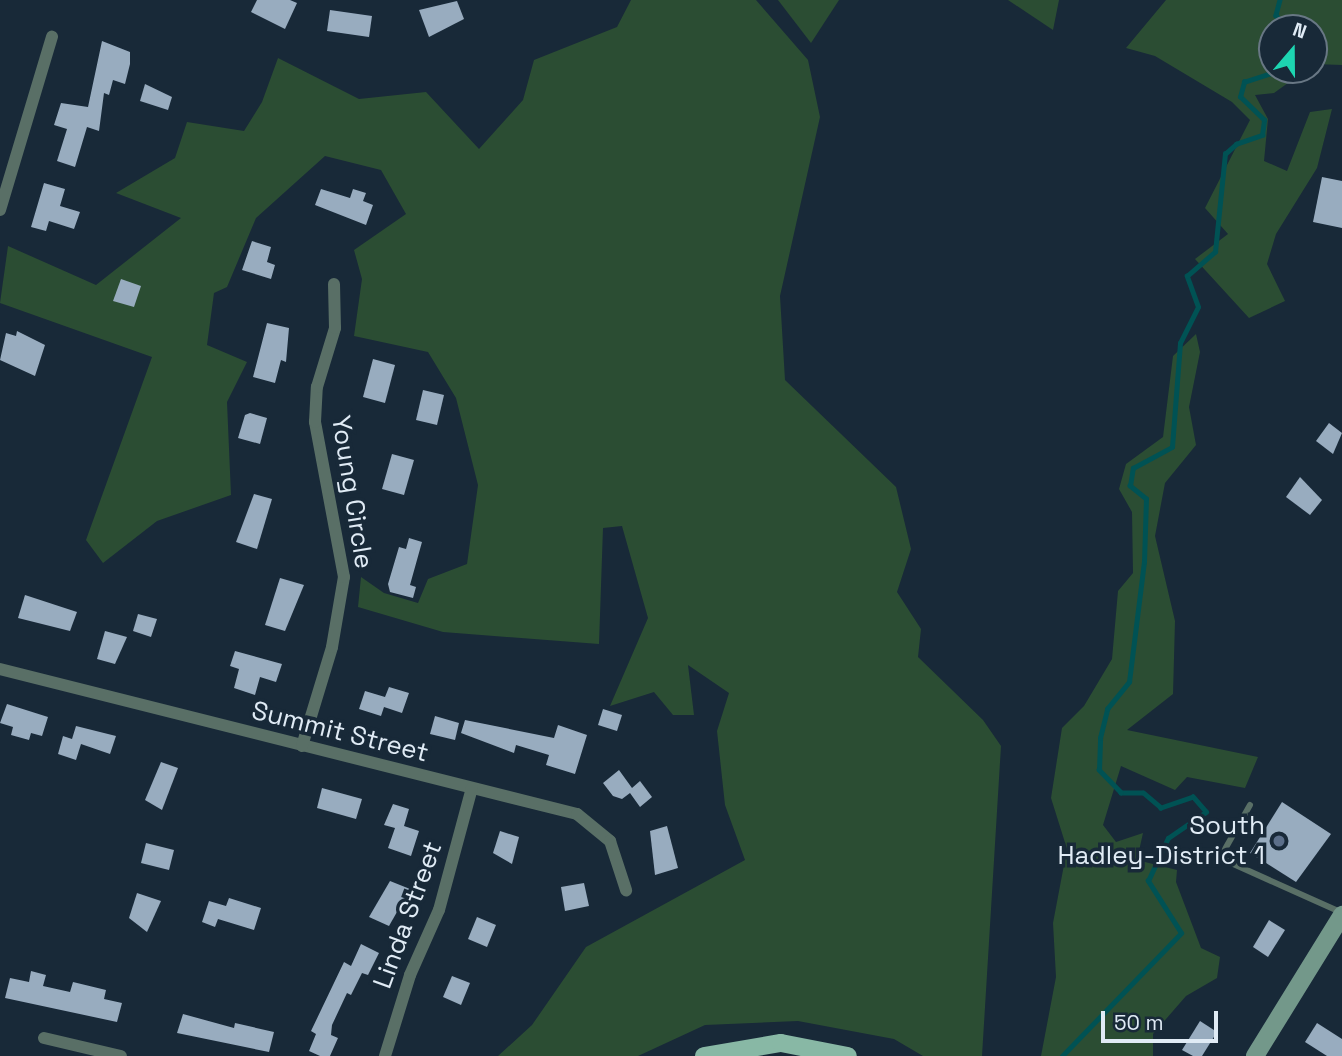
<!DOCTYPE html>
<style>
body{margin:0}
#map{position:relative;width:1342px;height:1056px;overflow:hidden;background:#182938;font-family:"Space Grotesk",sans-serif}
div>[style]{position:absolute}
.green>*{inset:0;background:#2b4d33}
.stream>*{height:4.5px;margin:-2.25px;padding:0 2.25px;transform-origin:2.25px;border-radius:2.25px;background:#005254}
.building>*{inset:0;background:#98acbf}
.lane>*{height:6px;margin:-3px;padding:0 3px;transform-origin:3px;border-radius:3px;background:#596f66}
.street>*{height:12px;margin:-6px;padding:0 6px;transform-origin:6px;border-radius:6px;background:#596f66}
.secondary>*{height:18px;margin:-9px;padding:0 9px;transform-origin:9px;border-radius:9px;background:#73988a}
.primary>*{height:18px;margin:-9px;padding:0 9px;transform-origin:9px;border-radius:9px;background:#88b8a5}
.dots>*{width:19px;height:19px;translate:-50% -50%;box-sizing:border-box;border:4px solid #182938;border-radius:50%}
span{translate:-50% -50%;white-space:nowrap;text-align:center;line-height:1.15;-webkit-text-stroke:7px #182938;paint-order:stroke}
.street-label{font-size:26px;color:#e0ebf5}
.poi-label{font-size:26px;color:#e0ebf5}
.right{translate:-100% -50%;text-align:right}
.north{position:absolute;left:1258px;top:14px;width:70px;height:70px;box-sizing:border-box;background:#182938;border:2px solid #687784;border-radius:50%;rotate:20deg;font-size:19px;font-weight:700;line-height:28px;text-align:center;color:#e0ebf5}
.north::after{content:'';display:block;margin:auto;width:24px;height:32px;background:#1dd5b1;clip-path:polygon(50% 0,100% 100%,50% 72%,0 100%)}
.scale{position:absolute;left:1101px;top:1011px;width:117px;height:32px;box-sizing:border-box;border:4px solid #e0ebf5;border-top:0;padding-left:9px;font-size:21px;line-height:24px;white-space:nowrap;color:#e0ebf5;-webkit-text-stroke:5px #182938;paint-order:stroke}
</style>
<div id="map">
<div class="green">
<div style="clip-path:polygon(631px 0,756px 0,808px 60px,820px 117px,780px 296px,785px 380px,896px 487px,911px 549px,897px 592px,921px 629px,918px 657px,983px 720px,1001px 746px,982px 1056px,923px 1056px,894px 1039px,798px 1021px,705px 1025px,638px 1056px,498px 1056px,532px 1025px,586px 947px,745px 860px,725px 805px,717px 731px,729px 693px,688px 665px,694px 715px,673px 715px,654px 692px,610px 706px,648px 618px,622px 526px,603px 528px,599px 644px,443px 632px,358px 607px,361px 577px,384px 593px,418px 603px,428px 579px,467px 564px,478px 485px,456px 398px,428px 352px,354px 336px,362px 279px,354px 250px,406px 214px,381px 170px,325px 156px,256px 218px,227px 287px,214px 293px,207px 345px,247px 362px,227px 402px,231px 495px,157px 521px,103px 563px,86px 540px,152px 357px,0 303px,8px 246px,96px 285px,181px 218px,116px 193px,175px 158px,187px 122px,244px 131px,262px 102px,278px 58px,359px 99px,426px 92px,479px 149px,523px 100px,534px 60px,617px 27px)"></div>
<div style="clip-path:polygon(778px 0,839px 0,811px 43px)"></div>
<div style="clip-path:polygon(1008px 0,1059px 0,1053px 30px)"></div>
<div style="clip-path:polygon(1166px 0,1342px 0,1342px 65px,1314px 64px,1314px 28px,1272px 28px,1272px 70px,1306px 70px,1274px 93px,1255px 95px,1268px 119px,1264px 161px,1287px 171px,1310px 112px,1332px 109px,1317px 168px,1276px 234px,1267px 264px,1285px 301px,1249px 318px,1195px 259px,1228px 234px,1205px 208px,1250px 120px,1232px 102px,1155px 56px,1126px 48px)"></div>
<div style="clip-path:polygon(1196px 334px,1200px 352px,1189px 407px,1196px 445px,1165px 483px,1155px 536px,1175px 621px,1173px 694px,1127px 730px,1258px 757px,1245px 788px,1187px 777px,1175px 790px,1121px 766px,1103px 825px,1116px 842px,1143px 833px,1137px 860px,1177px 870px,1176px 882px,1201px 948px,1220px 957px,1217px 978px,1186px 996px,1153px 1034px,1153px 1056px,1041px 1056px,1056px 977px,1053px 923px,1067px 849px,1051px 798px,1062px 728px,1084px 706px,1112px 659px,1118px 591px,1133px 573px,1132px 512px,1119px 489px,1126px 464px,1163px 437px,1173px 356px)"></div>
</div>
<div class="stream">
<div style="left:1280px;top:0;width:16px;rotate:105deg"></div>
<div style="left:1276px;top:15px;width:16px;rotate:52deg"></div>
<div style="left:1062px;top:1056px;width:171px;rotate:-45.9deg"></div>
<div style="left:1181px;top:933px;width:62px;rotate:-122.4deg"></div>
<div style="left:1148px;top:881px;width:47px;rotate:-65.1deg"></div>
<div style="left:1168px;top:838px;width:46px;rotate:-34.4deg"></div>
<div style="left:1206px;top:812px;width:20px;rotate:-131deg"></div>
<div style="left:1193px;top:797px;width:34px;rotate:161deg"></div>
<div style="left:1161px;top:808px;width:23px;rotate:-140deg"></div>
<div style="left:1143px;top:793px;width:22px;rotate:180deg"></div>
<div style="left:1121px;top:793px;width:32px;rotate:-134deg"></div>
<div style="left:1099px;top:770px;width:32px;rotate:-88deg"></div>
<div style="left:1100px;top:738px;width:30px;rotate:-76deg"></div>
<div style="left:1107px;top:709px;width:35px;rotate:-51deg"></div>
<div style="left:1129px;top:682px;width:121px;rotate:-82.9deg"></div>
<div style="left:1144px;top:562px;width:63px;rotate:-88.2deg"></div>
<div style="left:1146px;top:499px;width:21px;rotate:-141deg"></div>
<div style="left:1130px;top:486px;width:18px;rotate:-81deg"></div>
<div style="left:1133px;top:468px;width:44px;rotate:-28.3deg"></div>
<div style="left:1172px;top:447px;width:104px;rotate:-85.6deg"></div>
<div style="left:1180px;top:343px;width:40px;rotate:-63.4deg"></div>
<div style="left:1198px;top:307px;width:33px;rotate:-110deg"></div>
<div style="left:1187px;top:276px;width:37px;rotate:-41deg"></div>
<div style="left:1215px;top:252px;width:99px;rotate:-84.2deg"></div>
<div style="left:1225px;top:154px;width:15px;rotate:-42deg"></div>
<div style="left:1236px;top:144px;width:28px;rotate:-19deg"></div>
<div style="left:1262px;top:135px;width:15px;rotate:-82deg"></div>
<div style="left:1264px;top:120px;width:33px;rotate:-136deg"></div>
<div style="left:1240px;top:97px;width:16px;rotate:-75deg"></div>
<div style="left:1244px;top:82px;width:38px;rotate:-18deg"></div>
</div>
<div class="building">
<div style="clip-path:polygon(257px 0,290px 0,297px 3px,285px 29px,251px 12px)"></div>
<div style="clip-path:polygon(457px 1px,464px 19px,429px 37px,419px 10px)"></div>
<div style="clip-path:polygon(330px 10px,372px 16px,369px 37px,327px 31px)"></div>
<div style="clip-path:polygon(102px 41px,130px 52px,130px 64px,125px 84px,113px 80px,109px 95px,104px 93px,99px 131px,87px 127px,75px 167px,57px 161px,67px 129px,54px 125px,61px 103px,88px 107px)"></div>
<div style="clip-path:polygon(145px 84px,172px 97px,168px 110px,140px 101px)"></div>
<div style="clip-path:polygon(1322px 177px,1342px 181px,1342px 228px,1313px 222px)"></div>
<div style="clip-path:polygon(44px 183px,65px 189px,60px 206px,80px 212px,74px 229px,49px 221px,46px 231px,31px 227px)"></div>
<div style="clip-path:polygon(321px 189px,350px 198px,353px 189px,366px 193px,363px 201px,373px 205px,366px 225px,315px 205px)"></div>
<div style="clip-path:polygon(252px 241px,271px 247px,267px 262px,275px 265px,271px 279px,242px 270px)"></div>
<div style="clip-path:polygon(121px 279px,141px 286px,134px 307px,113px 301px)"></div>
<div style="clip-path:polygon(267px 323px,289px 328px,286px 362px,281px 360px,275px 383px,253px 377px)"></div>
<div style="clip-path:polygon(17px 331px,45px 345px,35px 376px,0 360px,6px 333px,16px 336px)"></div>
<div style="clip-path:polygon(373px 359px,395px 365px,385px 403px,363px 397px)"></div>
<div style="clip-path:polygon(423px 390px,444px 395px,437px 425px,416px 420px)"></div>
<div style="clip-path:polygon(250px 413px,267px 418px,260px 444px,238px 438px,245px 415px)"></div>
<div style="clip-path:polygon(1329px 423px,1342px 433px,1333px 454px,1316px 441px)"></div>
<div style="clip-path:polygon(392px 454px,414px 460px,404px 495px,382px 489px)"></div>
<div style="clip-path:polygon(1300px 477px,1322px 500px,1310px 515px,1286px 497px)"></div>
<div style="clip-path:polygon(254px 494px,272px 499px,257px 549px,236px 542px)"></div>
<div style="clip-path:polygon(409px 538px,422px 542px,410px 585px,416px 587px,413px 598px,390px 592px,388px 584px,399px 547px,406px 549px)"></div>
<div style="clip-path:polygon(280px 578px,304px 585px,285px 631px,265px 625px)"></div>
<div style="clip-path:polygon(25px 595px,77px 612px,70px 631px,18px 618px)"></div>
<div style="clip-path:polygon(138px 614px,157px 619px,151px 637px,133px 631px)"></div>
<div style="clip-path:polygon(105px 631px,127px 637px,115px 664px,97px 659px)"></div>
<div style="clip-path:polygon(235px 651px,282px 664px,276px 682px,260px 677px,255px 695px,234px 688px,239px 669px,230px 666px)"></div>
<div style="clip-path:polygon(389px 687px,409px 693px,402px 713px,384px 707px,381px 716px,359px 709px,365px 691px,385px 697px)"></div>
<div style="clip-path:polygon(7px 704px,48px 717px,42px 736px,31px 733px,29px 740px,11px 735px,13px 727px,0 723px)"></div>
<div style="clip-path:polygon(603px 709px,622px 715px,617px 731px,598px 725px)"></div>
<div style="clip-path:polygon(435px 716px,459px 723px,455px 740px,430px 734px)"></div>
<div style="clip-path:polygon(465px 720px,554px 738px,558px 725px,587px 735px,575px 774px,546px 765px,549px 755px,516px 745px,514px 753px,461px 733px)"></div>
<div style="clip-path:polygon(76px 726px,116px 736px,110px 754px,81px 744px,76px 760px,58px 754px,63px 736px,72px 739px)"></div>
<div style="clip-path:polygon(161px 762px,178px 768px,162px 810px,145px 800px)"></div>
<div style="clip-path:polygon(619px 770px,632px 788px,640px 781px,652px 797px,640px 807px,630px 793px,622px 799px,613px 796px,603px 783px)"></div>
<div style="clip-path:polygon(322px 788px,362px 799px,356px 819px,317px 808px)"></div>
<div style="clip-path:polygon(1282px 802px,1331px 834px,1296px 882px,1250px 853px)"></div>
<div style="clip-path:polygon(393px 804px,409px 809px,404px 826px,419px 831px,411px 856px,388px 848px,395px 828px,384px 825px)"></div>
<div style="clip-path:polygon(667px 826px,678px 868px,655px 875px,650px 831px)"></div>
<div style="clip-path:polygon(500px 831px,519px 837px,512px 864px,493px 853px)"></div>
<div style="clip-path:polygon(146px 843px,174px 850px,169px 870px,141px 863px)"></div>
<div style="clip-path:polygon(390px 881px,410px 889px,389px 926px,369px 917px)"></div>
<div style="clip-path:polygon(584px 883px,589px 906px,565px 911px,561px 887px)"></div>
<div style="clip-path:polygon(137px 893px,161px 901px,147px 932px,129px 918px)"></div>
<div style="clip-path:polygon(229px 898px,261px 908px,254px 930px,218px 919px,215px 927px,202px 922px,209px 901px,226px 906px)"></div>
<div style="clip-path:polygon(477px 917px,496px 925px,487px 947px,468px 939px)"></div>
<div style="clip-path:polygon(1269px 920px,1285px 930px,1268px 957px,1253px 947px)"></div>
<div style="clip-path:polygon(361px 944px,379px 953px,368px 975px,362px 973px,351px 995px,347px 993px,332px 1025px,331px 1035px,338px 1038px,330px 1056px,320px 1056px,309px 1051px,316px 1034px,311px 1031px,344px 962px,351px 966px)"></div>
<div style="clip-path:polygon(31px 971px,46px 975px,43px 986px,70px 992px,73px 982px,106px 990px,104px 999px,122px 1003px,117px 1022px,5px 998px,10px 978px,29px 982px)"></div>
<div style="clip-path:polygon(452px 976px,470px 983px,461px 1005px,443px 997px)"></div>
<div style="clip-path:polygon(183px 1014px,234px 1028px,235px 1023px,274px 1032px,269px 1052px,177px 1033px)"></div>
<div style="clip-path:polygon(1200px 1021px,1217px 1032px,1202px 1056px,1193px 1056px,1182px 1050px)"></div>
<div style="clip-path:polygon(1317px 1023px,1342px 1039px,1342px 1056px,1327px 1056px,1305px 1042px)"></div>
</div>
<div class="lane">
<div style="left:1250px;top:805px;width:61px;rotate:119.5deg"></div>
<div style="left:1220px;top:858px;width:132px;rotate:24.2deg"></div>
</div>
<div class="street">
<div style="left:0;top:210px;width:181px;rotate:-73.3deg"></div>
<div style="left:0;top:669px;width:595px;rotate:14.11deg"></div>
<div style="left:577px;top:814px;width:43px;rotate:39.3deg"></div>
<div style="left:610px;top:841px;width:52px;rotate:71.9deg"></div>
<div style="left:302px;top:746px;width:103px;rotate:-73.1deg"></div>
<div style="left:332px;top:647px;width:71px;rotate:-80.3deg"></div>
<div style="left:344px;top:577px;width:158px;rotate:-100.6deg"></div>
<div style="left:315px;top:422px;width:35px;rotate:-87deg"></div>
<div style="left:317px;top:387px;width:62px;rotate:-73deg"></div>
<div style="left:335px;top:328px;width:44px;rotate:-91.3deg"></div>
<div style="left:44px;top:1038px;width:79px;rotate:13.2deg"></div>
<div style="left:385px;top:1056px;width:85px;rotate:-72.8deg"></div>
<div style="left:410px;top:975px;width:71px;rotate:-66deg"></div>
<div style="left:439px;top:910px;width:126px;rotate:-74.9deg"></div>
</div>
<div class="secondary">
<div style="left:1255px;top:1056px;width:166px;rotate:-58.3deg"></div>
</div>
<div class="primary">
<div style="left:704px;top:1056px;width:78px;rotate:-9.6deg"></div>
<div style="left:781px;top:1043px;width:68px;rotate:11deg"></div>
</div>
<div class="dots">
<div style="left:1279px;top:841px;background:#5c6f8a"></div>
</div>
<div class="street-label">
<span style="left:352px;top:492px;rotate:81deg">Young Circle</span>
<span style="left:340px;top:732px;rotate:14deg">Summit Street</span>
<span style="left:408px;top:915px;rotate:-70deg">Linda Street</span>
</div>
<div class="poi-label">
<span class="right" style="left:1265px;top:841px">South<br>Hadley-District 1</span>
</div>
<div class="north">N</div>
<div class="scale">50 m</div>
</div>
